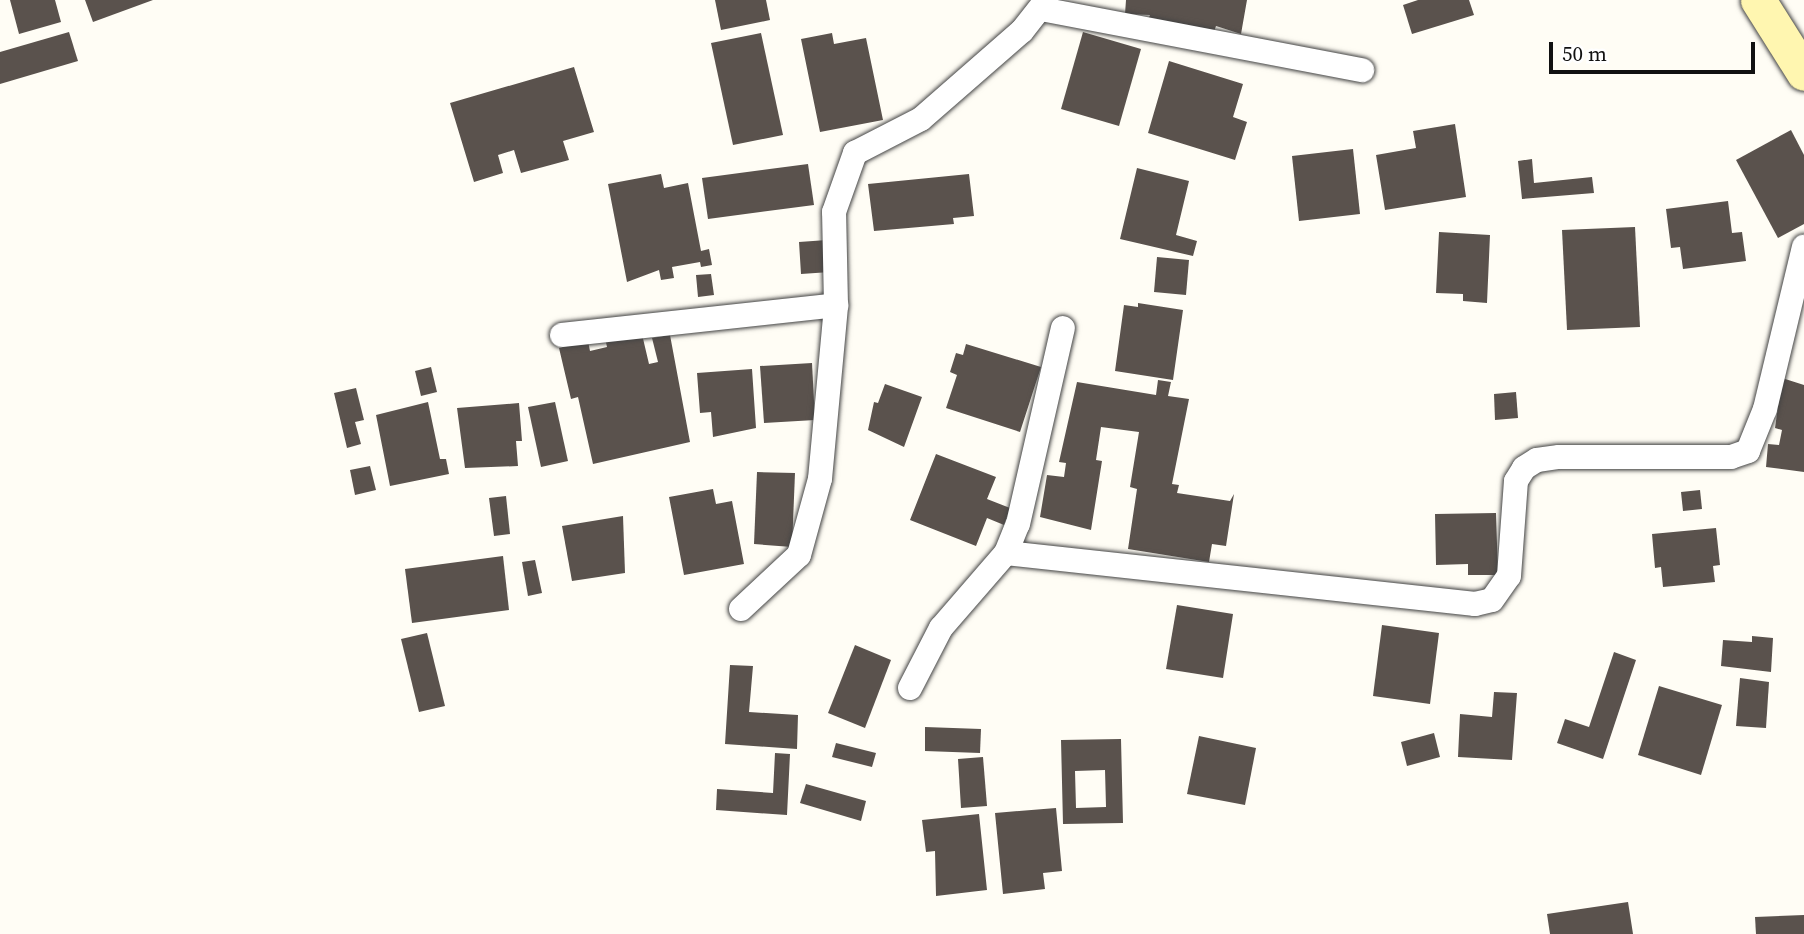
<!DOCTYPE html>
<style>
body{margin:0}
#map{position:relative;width:1804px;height:934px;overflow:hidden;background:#fffdf5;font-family:"Source Serif 4",serif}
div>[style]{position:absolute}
.building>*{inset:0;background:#5a524d}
.roads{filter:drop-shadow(0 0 2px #444) drop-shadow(0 0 2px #444)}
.street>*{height:24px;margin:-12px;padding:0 12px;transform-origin:12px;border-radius:12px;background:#fff}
.secondary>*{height:35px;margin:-17.5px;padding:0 17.5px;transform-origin:17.5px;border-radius:17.5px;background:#fff6b0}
span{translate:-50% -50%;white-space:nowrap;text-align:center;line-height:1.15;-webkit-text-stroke:7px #fff;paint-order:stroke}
.scale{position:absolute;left:1549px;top:42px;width:206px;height:32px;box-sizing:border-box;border:4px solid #111;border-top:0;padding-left:9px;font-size:21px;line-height:24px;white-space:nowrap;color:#111;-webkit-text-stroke:5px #fff;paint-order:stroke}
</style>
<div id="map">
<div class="building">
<div style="clip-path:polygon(10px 0,55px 0,61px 22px,19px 34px)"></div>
<div style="clip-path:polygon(85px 0,153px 0,93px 22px)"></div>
<div style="clip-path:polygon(715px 0,766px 0,770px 20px,721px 30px)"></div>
<div style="clip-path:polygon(1126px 0,1247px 0,1241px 34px,1216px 26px,1213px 34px,1147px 22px,1150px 15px,1125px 14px)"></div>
<div style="clip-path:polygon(1418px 0,1469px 0,1474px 15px,1412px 34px,1403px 5px)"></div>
<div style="clip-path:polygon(69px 32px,78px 61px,0 84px,0 52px)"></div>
<div style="clip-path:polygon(1083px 32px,1141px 49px,1119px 126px,1061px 109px)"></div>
<div style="clip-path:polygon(761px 33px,783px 135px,733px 145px,711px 43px)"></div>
<div style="clip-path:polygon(832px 33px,834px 44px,866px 38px,883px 120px,820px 132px,801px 39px)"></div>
<div style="clip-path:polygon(1169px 61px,1243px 84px,1233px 117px,1247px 122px,1235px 160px,1148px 133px)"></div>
<div style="clip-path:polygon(574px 67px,594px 132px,563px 141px,569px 160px,521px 173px,514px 150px,498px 155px,503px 173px,474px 182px,450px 103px)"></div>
<div style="clip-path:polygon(1455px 124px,1466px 197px,1385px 210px,1376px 155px,1416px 148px,1413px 131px)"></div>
<div style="clip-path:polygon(1791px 130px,1804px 155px,1804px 224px,1778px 238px,1736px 160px)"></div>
<div style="clip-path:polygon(1353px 149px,1360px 214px,1299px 221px,1292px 156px)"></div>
<div style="clip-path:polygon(1532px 159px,1534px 183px,1592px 177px,1594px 193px,1522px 199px,1518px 161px)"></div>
<div style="clip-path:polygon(808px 164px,814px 205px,708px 219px,702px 178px)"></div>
<div style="clip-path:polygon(1137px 168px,1189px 181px,1176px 235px,1197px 241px,1193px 256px,1120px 239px)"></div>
<div style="clip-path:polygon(661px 174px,664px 188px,688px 183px,701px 251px,709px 249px,712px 265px,701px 267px,700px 262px,672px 267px,674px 278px,661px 280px,659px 270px,627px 282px,608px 184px)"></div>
<div style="clip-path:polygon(969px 174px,974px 216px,953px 218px,954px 224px,874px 231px,868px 184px)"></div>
<div style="clip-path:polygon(1728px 201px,1732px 233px,1742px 232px,1746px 261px,1683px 269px,1680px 247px,1671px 248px,1666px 209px)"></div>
<div style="clip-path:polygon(1635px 227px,1640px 327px,1567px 330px,1562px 230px)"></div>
<div style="clip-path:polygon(1439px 232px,1490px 235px,1487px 303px,1463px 301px,1463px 294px,1436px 293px)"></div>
<div style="clip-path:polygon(827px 240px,830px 272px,801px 274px,799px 242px)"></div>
<div style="clip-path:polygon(1157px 257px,1189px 260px,1186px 295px,1154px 292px)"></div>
<div style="clip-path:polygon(711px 274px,714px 295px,698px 297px,696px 275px)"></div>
<div style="clip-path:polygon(1138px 303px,1183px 310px,1173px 380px,1115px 371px,1124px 305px,1138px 307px)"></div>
<div style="clip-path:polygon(641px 330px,649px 364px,658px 362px,652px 338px,670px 335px,690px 442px,593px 464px,578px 397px,571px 399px,559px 348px,588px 341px,590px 351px,607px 347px,605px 338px)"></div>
<div style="clip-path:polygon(966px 344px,1041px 367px,1020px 432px,946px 408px,957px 375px,950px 372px,956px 353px,963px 355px)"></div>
<div style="clip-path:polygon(812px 363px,815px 420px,764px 423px,760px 366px)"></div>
<div style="clip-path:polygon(431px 367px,437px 392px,421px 396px,415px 371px)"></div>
<div style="clip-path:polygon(752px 369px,756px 428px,713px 437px,711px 412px,700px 413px,697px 373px)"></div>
<div style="clip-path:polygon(1782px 378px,1804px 385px,1804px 472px,1766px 467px,1768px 444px,1779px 445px,1782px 430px,1775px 428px)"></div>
<div style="clip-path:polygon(1158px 380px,1171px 382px,1168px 396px,1189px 399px,1172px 484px,1179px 485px,1177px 493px,1230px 501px,1234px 494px,1226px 546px,1212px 544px,1209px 562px,1128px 549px,1137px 489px,1130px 487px,1139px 432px,1101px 427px,1096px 460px,1102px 461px,1091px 530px,1040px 517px,1047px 475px,1064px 477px,1066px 463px,1059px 462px,1077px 382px,1156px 395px)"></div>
<div style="clip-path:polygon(885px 384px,922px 397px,904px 447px,868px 430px,874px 402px,878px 403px)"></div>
<div style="clip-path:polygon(356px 388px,364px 420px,355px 422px,361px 444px,347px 448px,334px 393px)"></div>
<div style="clip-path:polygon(1516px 392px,1518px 418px,1495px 420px,1494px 394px)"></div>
<div style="clip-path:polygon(428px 402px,440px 459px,446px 459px,449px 474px,390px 486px,376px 415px)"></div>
<div style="clip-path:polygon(555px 402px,568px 461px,541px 467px,528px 407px)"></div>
<div style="clip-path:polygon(519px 403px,522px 441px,516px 441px,518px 466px,465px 468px,457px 408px)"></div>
<div style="clip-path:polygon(936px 454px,996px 477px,987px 499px,1010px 508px,1004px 525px,987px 518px,976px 546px,910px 520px)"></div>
<div style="clip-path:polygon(370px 466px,376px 490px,355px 495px,350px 470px)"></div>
<div style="clip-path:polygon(757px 472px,795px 473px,792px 547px,754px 544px)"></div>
<div style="clip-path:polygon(713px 489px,716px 504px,732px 501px,744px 564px,684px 575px,669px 497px)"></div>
<div style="clip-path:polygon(1700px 490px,1702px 509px,1683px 511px,1681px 492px)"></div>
<div style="clip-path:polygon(506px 496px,510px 534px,494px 536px,489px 498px)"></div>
<div style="clip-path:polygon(1496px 513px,1498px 575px,1468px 575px,1468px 564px,1436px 565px,1435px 514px)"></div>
<div style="clip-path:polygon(623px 516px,625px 573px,572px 581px,562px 526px)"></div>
<div style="clip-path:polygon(1716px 528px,1720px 565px,1713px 566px,1715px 582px,1663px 587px,1661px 567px,1655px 568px,1652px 534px)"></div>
<div style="clip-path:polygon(503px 556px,509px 610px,412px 623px,405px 569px)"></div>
<div style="clip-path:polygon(535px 560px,542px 593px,528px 596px,522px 562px)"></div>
<div style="clip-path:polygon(1177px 605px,1233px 614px,1223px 678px,1166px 669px)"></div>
<div style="clip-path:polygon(1382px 625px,1439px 633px,1430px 704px,1373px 696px)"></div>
<div style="clip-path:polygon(427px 633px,445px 706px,419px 712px,401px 639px)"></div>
<div style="clip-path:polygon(1752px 636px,1773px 638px,1771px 672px,1721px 666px,1723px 640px,1752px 642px)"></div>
<div style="clip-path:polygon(855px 645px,891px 660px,865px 728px,828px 713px)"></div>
<div style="clip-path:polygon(1614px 652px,1636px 660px,1603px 759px,1557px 743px,1565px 719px,1589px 727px)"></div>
<div style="clip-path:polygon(730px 665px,753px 666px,749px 712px,798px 715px,797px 749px,725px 744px)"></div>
<div style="clip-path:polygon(1740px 678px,1769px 682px,1766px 728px,1736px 726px)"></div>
<div style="clip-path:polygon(1659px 686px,1722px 705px,1701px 775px,1638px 755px)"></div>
<div style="clip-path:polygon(1494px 692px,1517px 693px,1512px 760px,1458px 757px,1460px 714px,1492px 717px)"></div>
<div style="clip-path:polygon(925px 727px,981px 729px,980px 753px,925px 751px)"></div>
<div style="clip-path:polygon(1434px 733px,1440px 757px,1407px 766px,1401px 742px)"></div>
<div style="clip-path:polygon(1199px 736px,1256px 748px,1245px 805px,1187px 794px)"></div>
<div style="clip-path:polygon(evenodd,1121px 739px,1123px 823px,1063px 824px,1061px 740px,1121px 739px,1105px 770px,1106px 807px,1076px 808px,1075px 771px,1105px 770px)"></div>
<div style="clip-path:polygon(836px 743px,876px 753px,872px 767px,832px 757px)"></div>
<div style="clip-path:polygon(775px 753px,790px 754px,787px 815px,716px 810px,717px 789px,773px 793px)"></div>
<div style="clip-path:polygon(983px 757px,987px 806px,961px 808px,958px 759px)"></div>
<div style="clip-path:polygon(806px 784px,866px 801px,861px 821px,800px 803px)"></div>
<div style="clip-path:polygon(1056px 808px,1062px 871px,1043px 873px,1045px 889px,1003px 894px,995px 813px)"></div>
<div style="clip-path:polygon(979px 814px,987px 890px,936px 896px,935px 851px,926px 852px,922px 820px)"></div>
<div style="clip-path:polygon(1628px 902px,1633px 934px,1550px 934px,1547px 914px)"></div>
<div style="clip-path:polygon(1804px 915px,1804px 934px,1756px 934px,1755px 917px)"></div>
</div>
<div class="roads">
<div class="street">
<div style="left:1041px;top:9px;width:327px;rotate:10.8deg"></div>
<div style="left:562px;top:335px;width:276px;rotate:-6.2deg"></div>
<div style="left:1006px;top:553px;width:31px;rotate:-68deg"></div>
<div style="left:1018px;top:524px;width:201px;rotate:-77.1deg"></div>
<div style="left:741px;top:609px;width:79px;rotate:-43deg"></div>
<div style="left:799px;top:555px;width:79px;rotate:-74.6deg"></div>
<div style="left:820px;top:479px;width:175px;rotate:-84.7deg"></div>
<div style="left:836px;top:305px;width:93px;rotate:-91.2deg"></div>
<div style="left:834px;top:212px;width:63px;rotate:-70.4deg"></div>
<div style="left:855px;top:153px;width:74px;rotate:-27.3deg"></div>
<div style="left:921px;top:119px;width:134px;rotate:-41.1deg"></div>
<div style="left:1022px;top:31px;width:39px;rotate:-52deg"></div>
<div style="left:910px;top:688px;width:68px;rotate:-62.7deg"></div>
<div style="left:941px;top:628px;width:99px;rotate:-49.1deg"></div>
<div style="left:1006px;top:553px;width:472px;rotate:6.2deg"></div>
<div style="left:1475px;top:604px;width:17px;rotate:-13deg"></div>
<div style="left:1492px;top:600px;width:29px;rotate:-55deg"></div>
<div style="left:1509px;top:576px;width:95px;rotate:-85.8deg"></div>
<div style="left:1516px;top:481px;width:15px;rotate:-58deg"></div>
<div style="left:1524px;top:468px;width:15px;rotate:-32deg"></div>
<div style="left:1537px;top:460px;width:22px;rotate:-8deg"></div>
<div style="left:1559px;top:457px;width:172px"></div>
<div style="left:1731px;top:457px;width:18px;rotate:-19deg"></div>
<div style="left:1748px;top:451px;width:45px;rotate:-68deg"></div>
<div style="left:1765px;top:409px;width:167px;rotate:-76.5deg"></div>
</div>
<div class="secondary">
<div style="left:1758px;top:0;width:86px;rotate:57.8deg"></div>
</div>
</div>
<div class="scale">50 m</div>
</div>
